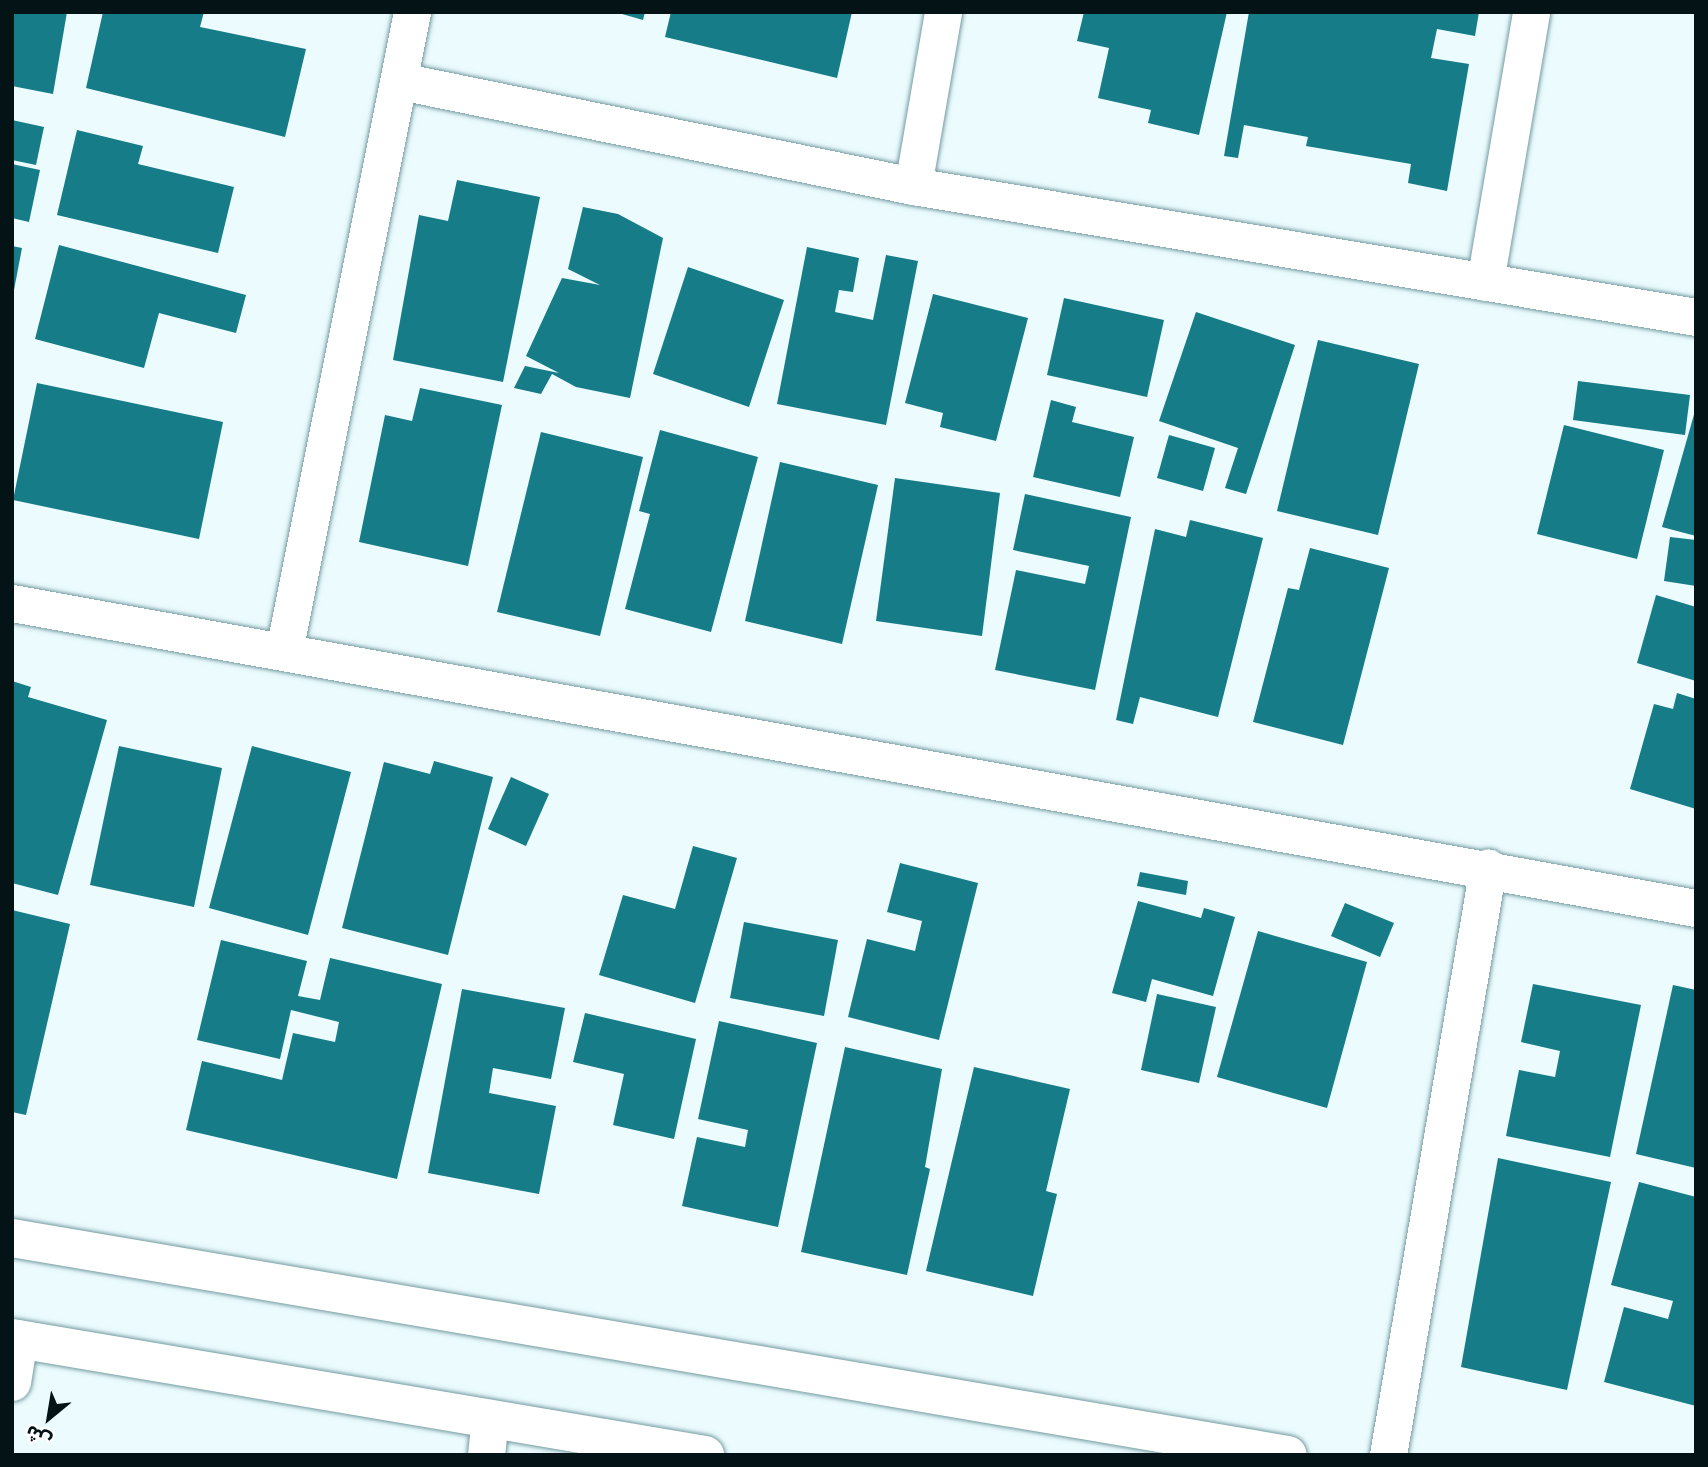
<!DOCTYPE html>
<meta charset="utf-8">
<style>
body{margin:0}
#map{position:relative;width:1708px;height:1467px;overflow:hidden;background:#ebfbfe;font-family:Helvetica,"Noto Sans Arabic",sans-serif}
div>[style]{position:absolute}
.building>*{inset:0;background:#167c88}
.roads{filter:drop-shadow(0 0 2px #739ba0) drop-shadow(0 0 2px #739ba0)}
.minor>*{height:37px;margin:-18.5px;padding:0 18.5px;transform-origin:18.5px;border-radius:18.5px;background:#fff}
.tertiary>*{height:38px;margin:-19px;padding:0 19px;transform-origin:19px;border-radius:19px;background:#fff}
span{translate:-50% -50%;white-space:nowrap;text-align:center;line-height:1.15;-webkit-text-stroke:6px #fff;paint-order:stroke}
.frame{position:absolute;inset:0;border:14px solid #041315;pointer-events:none}
.north{position:absolute;left:14px;top:1383px;width:70px;height:70px;-webkit-text-stroke:5px #fff;paint-order:stroke;rotate:210deg;font-size:19px;font-weight:700;line-height:28px;text-align:center;color:#041315}
.north::after{content:'';display:block;margin:auto;width:24px;height:32px;background:#041315;clip-path:polygon(50% 0,100% 100%,50% 72%,0 100%)}
</style>
<div id="map">
<div class="building">
<div style="clip-path:polygon(12px 12px,67px 12px,53px 94px,12px 86px)"></div>
<div style="clip-path:polygon(103px 12px,204px 12px,200px 27px,306px 49px,285px 137px,86px 88px)"></div>
<div style="clip-path:polygon(615px 12px,645px 12px,643px 20px)"></div>
<div style="clip-path:polygon(671px 12px,852px 12px,837px 78px,665px 37px)"></div>
<div style="clip-path:polygon(1084px 12px,1227px 12px,1199px 135px,1148px 123px,1151px 110px,1098px 98px,1109px 48px,1077px 41px)"></div>
<div style="clip-path:polygon(1249px 12px,1479px 12px,1475px 36px,1437px 29px,1431px 58px,1469px 64px,1447px 191px,1408px 183px,1411px 164px,1306px 146px,1308px 137px,1244px 125px,1238px 158px,1224px 156px)"></div>
<div style="clip-path:polygon(12px 120px,44px 127px,36px 165px,12px 160px)"></div>
<div style="clip-path:polygon(77px 130px,143px 146px,138px 164px,234px 187px,218px 253px,57px 215px)"></div>
<div style="clip-path:polygon(12px 164px,40px 170px,29px 222px,12px 218px)"></div>
<div style="clip-path:polygon(457px 180px,540px 197px,503px 382px,393px 360px,419px 215px,448px 221px)"></div>
<div style="clip-path:polygon(583px 207px,618px 214px,663px 238px,630px 398px,576px 387px,552px 374px,541px 394px,514px 388px,525px 366px,559px 373px,526px 356px,562px 278px,600px 285px,568px 269px)"></div>
<div style="clip-path:polygon(59px 245px,246px 295px,236px 333px,159px 313px,144px 368px,35px 339px)"></div>
<div style="clip-path:polygon(12px 246px,22px 248px,14px 290px,12px 290px)"></div>
<div style="clip-path:polygon(807px 247px,859px 258px,853px 292px,839px 290px,835px 312px,873px 320px,886px 255px,918px 261px,886px 425px,777px 404px)"></div>
<div style="clip-path:polygon(688px 267px,784px 300px,749px 407px,653px 374px)"></div>
<div style="clip-path:polygon(933px 294px,1028px 318px,996px 441px,940px 427px,943px 413px,905px 403px)"></div>
<div style="clip-path:polygon(1064px 298px,1164px 320px,1147px 397px,1047px 375px)"></div>
<div style="clip-path:polygon(1196px 312px,1295px 345px,1246px 494px,1225px 488px,1238px 448px,1159px 421px)"></div>
<div style="clip-path:polygon(1318px 340px,1419px 364px,1378px 535px,1277px 511px)"></div>
<div style="clip-path:polygon(1578px 381px,1690px 395px,1685px 435px,1573px 420px)"></div>
<div style="clip-path:polygon(37px 383px,223px 422px,199px 539px,13px 500px)"></div>
<div style="clip-path:polygon(420px 388px,502px 405px,468px 566px,359px 542px,385px 415px,412px 421px)"></div>
<div style="clip-path:polygon(1051px 400px,1076px 407px,1072px 422px,1134px 437px,1120px 497px,1033px 477px)"></div>
<div style="clip-path:polygon(1695px 411px,1696px 411px,1696px 536px,1662px 527px)"></div>
<div style="clip-path:polygon(1564px 425px,1664px 450px,1637px 559px,1537px 534px)"></div>
<div style="clip-path:polygon(660px 430px,758px 457px,711px 632px,625px 609px,650px 514px,639px 511px)"></div>
<div style="clip-path:polygon(541px 432px,643px 457px,600px 636px,497px 612px)"></div>
<div style="clip-path:polygon(1169px 435px,1215px 448px,1203px 491px,1157px 478px)"></div>
<div style="clip-path:polygon(780px 462px,878px 485px,842px 644px,745px 621px)"></div>
<div style="clip-path:polygon(895px 478px,1000px 493px,982px 636px,876px 621px)"></div>
<div style="clip-path:polygon(1025px 494px,1131px 517px,1095px 690px,995px 670px,1016px 570px,1085px 584px,1089px 566px,1013px 550px)"></div>
<div style="clip-path:polygon(1190px 520px,1263px 538px,1218px 717px,1140px 697px,1133px 724px,1116px 720px,1155px 529px,1186px 537px)"></div>
<div style="clip-path:polygon(1670px 537px,1696px 540px,1696px 586px,1664px 581px)"></div>
<div style="clip-path:polygon(1310px 548px,1389px 568px,1343px 745px,1253px 722px,1288px 588px,1299px 590px)"></div>
<div style="clip-path:polygon(1656px 595px,1696px 607px,1696px 681px,1637px 663px)"></div>
<div style="clip-path:polygon(12px 681px,31px 687px,28px 697px,107px 720px,58px 895px,12px 883px)"></div>
<div style="clip-path:polygon(1677px 693px,1696px 699px,1696px 809px,1630px 789px,1654px 704px,1673px 709px)"></div>
<div style="clip-path:polygon(119px 746px,222px 768px,194px 907px,90px 885px)"></div>
<div style="clip-path:polygon(252px 746px,351px 772px,308px 935px,209px 908px)"></div>
<div style="clip-path:polygon(434px 761px,493px 777px,448px 955px,342px 928px,384px 762px,430px 774px)"></div>
<div style="clip-path:polygon(511px 777px,549px 794px,526px 846px,488px 829px)"></div>
<div style="clip-path:polygon(693px 846px,737px 858px,695px 1003px,599px 975px,623px 895px,675px 909px)"></div>
<div style="clip-path:polygon(900px 863px,978px 883px,939px 1040px,848px 1017px,867px 939px,915px 951px,922px 921px,887px 912px)"></div>
<div style="clip-path:polygon(1140px 872px,1188px 881px,1186px 895px,1137px 886px)"></div>
<div style="clip-path:polygon(1138px 901px,1201px 918px,1204px 908px,1235px 917px,1213px 996px,1152px 979px,1146px 1002px,1112px 993px)"></div>
<div style="clip-path:polygon(1345px 903px,1394px 923px,1380px 957px,1331px 936px)"></div>
<div style="clip-path:polygon(12px 910px,70px 924px,26px 1115px,12px 1112px)"></div>
<div style="clip-path:polygon(744px 922px,838px 940px,824px 1016px,730px 998px)"></div>
<div style="clip-path:polygon(1258px 931px,1367px 962px,1327px 1108px,1217px 1077px)"></div>
<div style="clip-path:polygon(221px 940px,307px 961px,298px 996px,320px 1000px,330px 958px,442px 984px,397px 1179px,186px 1130px,202px 1061px,282px 1080px,293px 1033px,335px 1042px,339px 1022px,291px 1010px,280px 1059px,197px 1040px)"></div>
<div style="clip-path:polygon(1533px 984px,1641px 1005px,1610px 1157px,1506px 1136px,1519px 1070px,1555px 1077px,1560px 1051px,1521px 1042px)"></div>
<div style="clip-path:polygon(1673px 985px,1696px 990px,1696px 1168px,1636px 1154px)"></div>
<div style="clip-path:polygon(462px 989px,565px 1008px,551px 1079px,493px 1068px,489px 1093px,556px 1106px,539px 1194px,428px 1173px)"></div>
<div style="clip-path:polygon(1157px 994px,1216px 1007px,1199px 1083px,1141px 1070px)"></div>
<div style="clip-path:polygon(585px 1013px,696px 1039px,674px 1139px,613px 1125px,624px 1074px,573px 1062px)"></div>
<div style="clip-path:polygon(719px 1021px,817px 1043px,778px 1227px,682px 1206px,697px 1137px,745px 1147px,748px 1130px,698px 1119px)"></div>
<div style="clip-path:polygon(845px 1047px,942px 1069px,925px 1167px,930px 1169px,907px 1275px,801px 1252px)"></div>
<div style="clip-path:polygon(974px 1067px,1070px 1089px,1046px 1191px,1057px 1194px,1033px 1296px,926px 1271px)"></div>
<div style="clip-path:polygon(1498px 1158px,1611px 1182px,1567px 1390px,1461px 1367px)"></div>
<div style="clip-path:polygon(1639px 1182px,1696px 1197px,1696px 1406px,1604px 1382px,1624px 1307px,1668px 1319px,1673px 1301px,1611px 1285px)"></div>
</div>
<div class="roads">
<div class="minor">
<div style="left:400px;top:81px;width:524px;rotate:11.57deg"></div>
<div style="left:913px;top:186px;width:794px;rotate:9.5deg"></div>
<div style="left:913px;top:186px;width:177px;rotate:-80.2deg"></div>
<div style="left:1485px;top:282px;width:274px;rotate:-80.3deg"></div>
<div style="left:12px;top:603px;width:1711px;rotate:10.27deg"></div>
<div style="left:284px;top:651px;width:652px;rotate:-78.67deg"></div>
<div style="left:12px;top:1382px;width:44px;rotate:-80.8deg"></div>
<div style="left:486px;top:1455px;width:36px;rotate:-84deg"></div>
<div style="left:1388px;top:1455px;width:596px;rotate:-80.35deg"></div>
</div>
<div class="tertiary">
<div style="left:12px;top:1238px;width:1294px;rotate:9.65deg"></div>
<div style="left:12px;top:1338px;width:703px;rotate:9.58deg"></div>
</div>
</div>
<div class="frame"></div>
<div class="north">ش</div>
</div>
